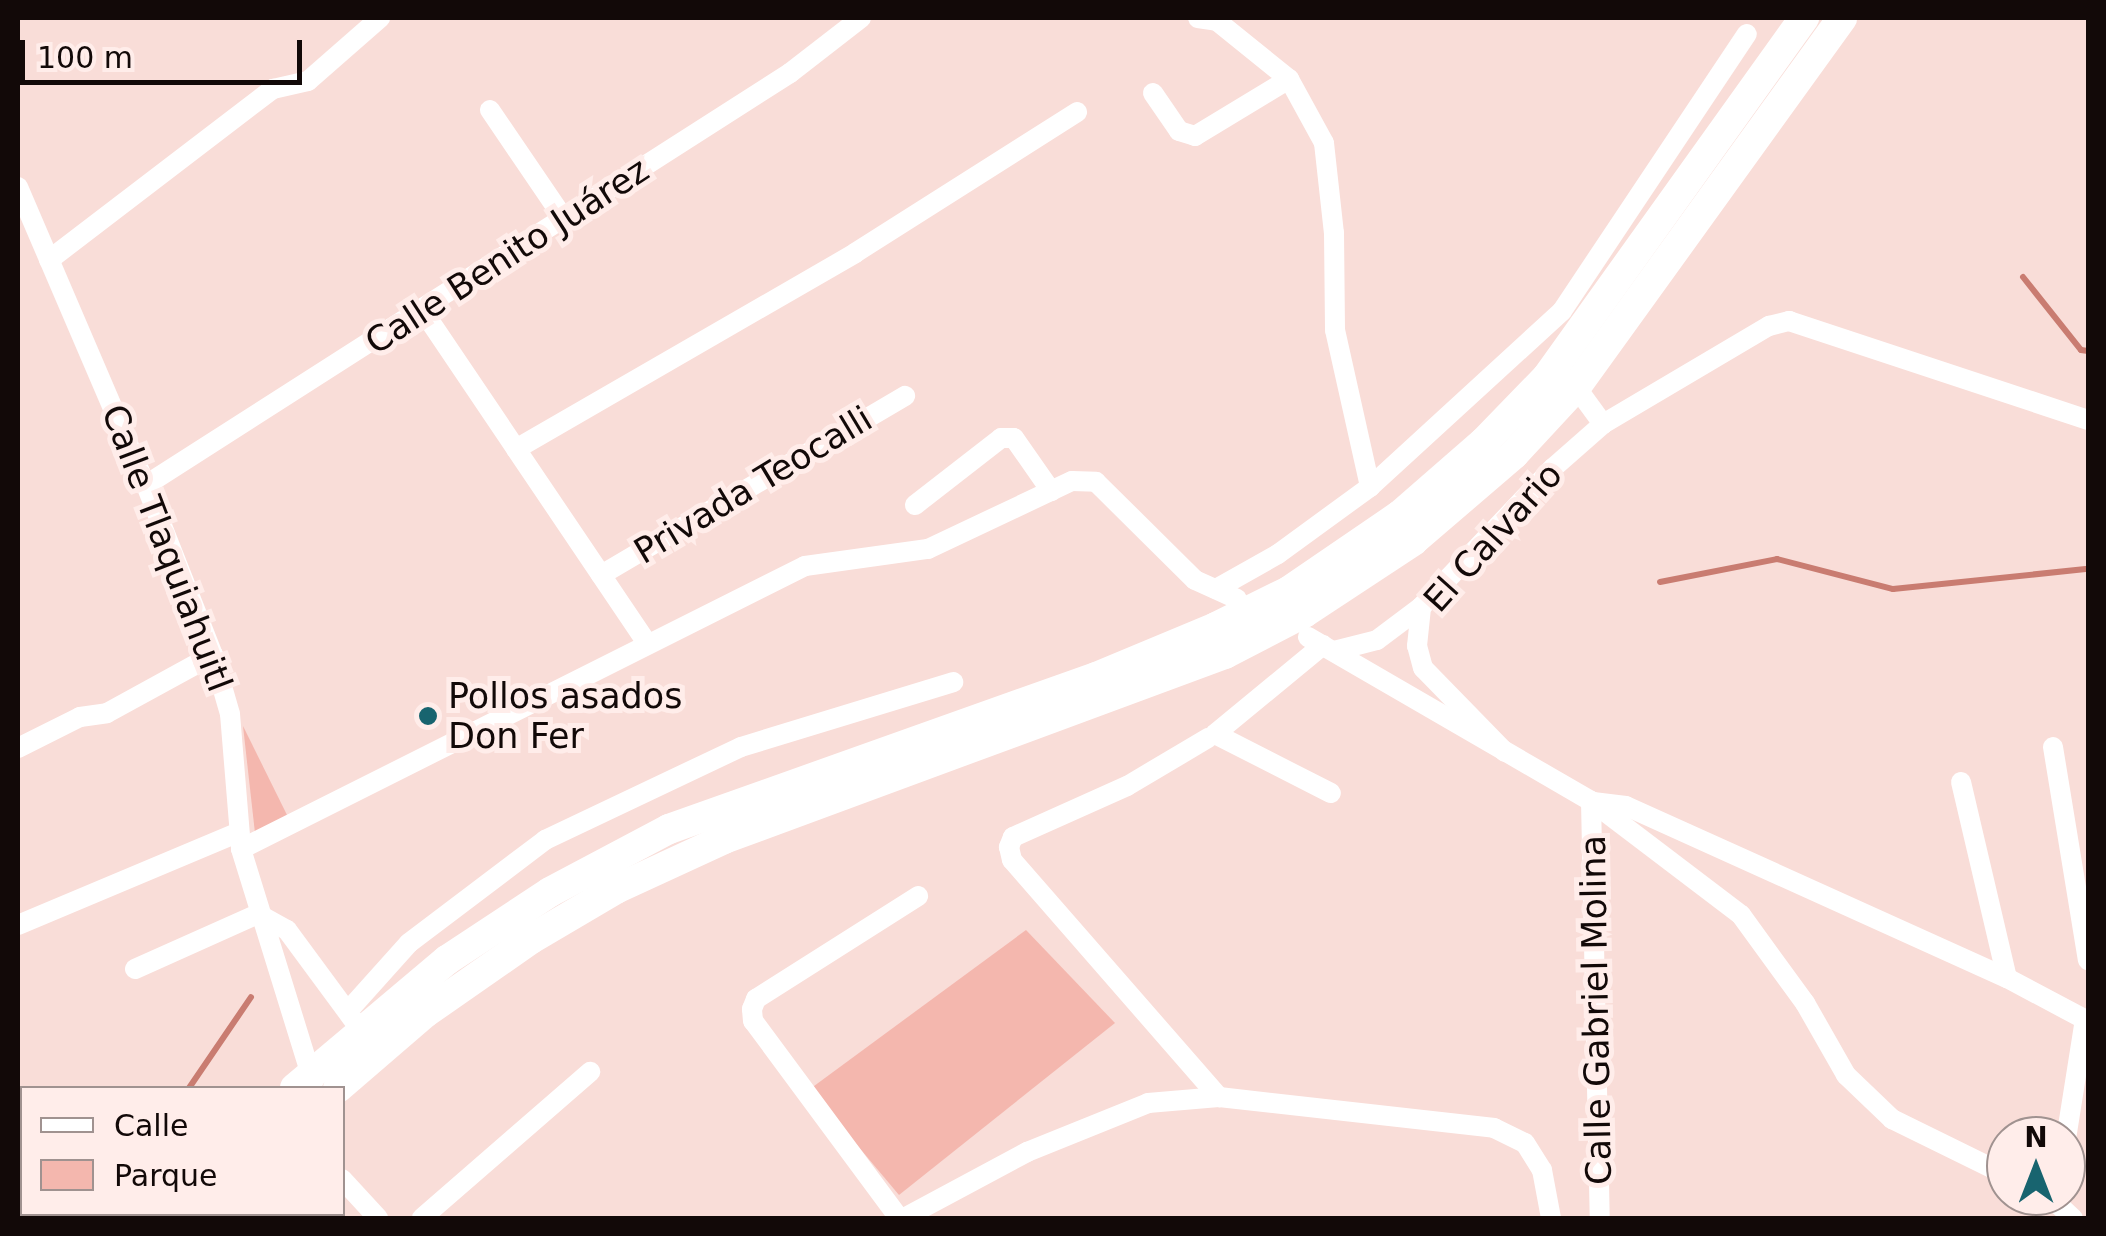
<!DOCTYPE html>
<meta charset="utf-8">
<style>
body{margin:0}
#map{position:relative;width:2106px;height:1236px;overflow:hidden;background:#f9ddd8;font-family:"DejaVu Sans",sans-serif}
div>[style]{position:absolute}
.green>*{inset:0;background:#f4b7ae}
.stream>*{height:6px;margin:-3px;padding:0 3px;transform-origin:3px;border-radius:3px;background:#c97c71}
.minor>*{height:20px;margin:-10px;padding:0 10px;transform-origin:10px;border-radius:10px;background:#fff}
.highway>*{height:30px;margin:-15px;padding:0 15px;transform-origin:15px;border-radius:15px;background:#fff}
.dots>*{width:28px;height:28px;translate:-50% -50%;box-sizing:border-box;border:5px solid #ffedea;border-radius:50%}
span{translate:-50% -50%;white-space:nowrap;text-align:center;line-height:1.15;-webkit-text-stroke:10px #ffedea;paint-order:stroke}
.street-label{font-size:35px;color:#120908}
.poi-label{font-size:35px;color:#120908}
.left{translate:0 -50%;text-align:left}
.frame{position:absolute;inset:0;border:20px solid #120908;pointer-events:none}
.legend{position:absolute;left:20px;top:1086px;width:325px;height:130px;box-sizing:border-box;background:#ffedea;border:2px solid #a09290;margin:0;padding:12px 18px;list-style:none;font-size:30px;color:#120908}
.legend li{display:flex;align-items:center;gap:20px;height:50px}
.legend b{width:50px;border:2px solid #a09290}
.north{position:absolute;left:1986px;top:1116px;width:100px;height:100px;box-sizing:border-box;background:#ffedea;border:2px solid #a09290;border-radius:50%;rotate:0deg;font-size:28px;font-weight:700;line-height:40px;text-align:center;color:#120908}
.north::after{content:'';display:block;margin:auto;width:35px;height:45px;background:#18646f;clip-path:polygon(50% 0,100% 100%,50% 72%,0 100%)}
.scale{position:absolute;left:20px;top:40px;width:282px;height:45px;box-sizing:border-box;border:5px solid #120908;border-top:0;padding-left:12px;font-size:30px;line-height:35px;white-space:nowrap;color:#120908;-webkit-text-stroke:8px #ffedea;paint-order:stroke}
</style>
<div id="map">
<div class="green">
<div style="clip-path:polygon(243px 726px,289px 819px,255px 833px)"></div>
<div style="clip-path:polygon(1026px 930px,1115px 1023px,899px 1195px,810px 1089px)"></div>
</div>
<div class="stream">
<div style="left:2023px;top:277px;width:93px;rotate:51.5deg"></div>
<div style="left:2081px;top:350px;width:7px;rotate:8deg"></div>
<div style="left:1660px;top:582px;width:119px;rotate:-11.1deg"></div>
<div style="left:1777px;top:559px;width:120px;rotate:14.5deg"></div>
<div style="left:1893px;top:589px;width:196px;rotate:-5.9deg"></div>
<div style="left:189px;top:1088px;width:110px;rotate:-55.7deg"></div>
<div style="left:49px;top:1218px;width:6px;rotate:-39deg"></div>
</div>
<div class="minor">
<div style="left:1198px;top:18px;width:19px;rotate:9deg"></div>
<div style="left:1217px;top:21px;width:92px;rotate:38.9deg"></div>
<div style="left:1289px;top:79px;width:73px;rotate:61.3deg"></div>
<div style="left:1324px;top:143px;width:91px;rotate:83.7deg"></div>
<div style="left:1334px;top:233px;width:97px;rotate:89.4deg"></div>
<div style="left:1335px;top:330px;width:161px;rotate:77.4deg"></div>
<div style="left:1153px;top:93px;width:46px;rotate:55.6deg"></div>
<div style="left:1179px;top:131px;width:17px;rotate:17deg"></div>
<div style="left:1195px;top:136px;width:110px;rotate:-31.2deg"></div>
<div style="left:490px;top:110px;width:132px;rotate:55.8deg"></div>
<div style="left:18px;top:187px;width:324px;rotate:66.8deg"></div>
<div style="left:146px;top:485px;width:183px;rotate:68.5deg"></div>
<div style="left:213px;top:655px;width:61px;rotate:73.9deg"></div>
<div style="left:230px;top:714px;width:135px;rotate:85.3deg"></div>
<div style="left:241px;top:849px;width:244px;rotate:72.8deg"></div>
<div style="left:49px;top:260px;width:282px;rotate:-37.4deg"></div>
<div style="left:273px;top:89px;width:36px;rotate:-13deg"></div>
<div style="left:308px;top:81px;width:96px;rotate:-41.2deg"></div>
<div style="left:423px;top:311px;width:400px;rotate:56deg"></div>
<div style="left:1576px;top:387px;width:46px;rotate:53.9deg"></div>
<div style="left:516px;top:449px;width:392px;rotate:-30deg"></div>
<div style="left:855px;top:253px;width:263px;rotate:-32.4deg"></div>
<div style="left:146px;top:485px;width:765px;rotate:-32.61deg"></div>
<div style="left:790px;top:73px;width:90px;rotate:-37.8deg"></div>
<div style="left:915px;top:505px;width:109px;rotate:-37.9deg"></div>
<div style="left:1001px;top:438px;width:13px"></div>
<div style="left:1014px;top:438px;width:65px;rotate:55.1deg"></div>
<div style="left:601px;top:575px;width:353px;rotate:-30.5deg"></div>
<div style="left:1216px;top:589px;width:71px;rotate:-29.4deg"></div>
<div style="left:1278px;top:554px;width:114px;rotate:-36.1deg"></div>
<div style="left:1370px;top:487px;width:260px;rotate:-42.5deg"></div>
<div style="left:1562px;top:311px;width:333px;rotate:-56.3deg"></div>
<div style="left:1308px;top:637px;width:327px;rotate:30.1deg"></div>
<div style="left:1591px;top:801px;width:188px;rotate:37.2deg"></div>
<div style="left:1741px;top:915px;width:109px;rotate:54deg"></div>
<div style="left:1805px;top:1003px;width:83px;rotate:60.3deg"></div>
<div style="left:1846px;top:1075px;width:64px;rotate:43.7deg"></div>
<div style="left:1892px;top:1119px;width:127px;rotate:26.2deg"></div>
<div style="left:1323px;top:645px;width:140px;rotate:140.5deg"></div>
<div style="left:1215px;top:734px;width:130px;rotate:27deg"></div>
<div style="left:1334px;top:651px;width:44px;rotate:-14.3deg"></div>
<div style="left:1377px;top:640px;width:55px;rotate:-36.9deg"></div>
<div style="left:1208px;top:738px;width:94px;rotate:149.3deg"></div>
<div style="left:1127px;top:786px;width:125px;rotate:155.9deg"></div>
<div style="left:1013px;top:837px;width:11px;rotate:112deg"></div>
<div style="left:1009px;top:847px;width:13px;rotate:77deg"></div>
<div style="left:1012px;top:860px;width:315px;rotate:48.9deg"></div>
<div style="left:2053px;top:747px;width:216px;rotate:80.7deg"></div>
<div style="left:18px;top:748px;width:69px;rotate:-26.6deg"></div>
<div style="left:80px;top:717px;width:27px;rotate:-8deg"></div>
<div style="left:107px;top:713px;width:121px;rotate:-28.7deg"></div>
<div style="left:1505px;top:752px;width:117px;rotate:-134.3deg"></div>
<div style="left:1423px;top:668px;width:23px;rotate:-105deg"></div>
<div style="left:1417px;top:646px;width:39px;rotate:-84deg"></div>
<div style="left:1421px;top:607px;width:192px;rotate:-46.5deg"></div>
<div style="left:1553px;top:468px;width:67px;rotate:-41.3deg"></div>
<div style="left:1603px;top:424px;width:193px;rotate:-30.6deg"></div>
<div style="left:1769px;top:326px;width:21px;rotate:-14deg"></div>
<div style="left:1789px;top:321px;width:315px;rotate:18.3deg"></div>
<div style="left:1961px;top:782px;width:201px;rotate:76.8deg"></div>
<div style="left:1591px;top:801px;width:417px;rotate:88.8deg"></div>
<div style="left:1593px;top:802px;width:33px;rotate:7deg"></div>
<div style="left:1626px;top:806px;width:418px;rotate:24.3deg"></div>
<div style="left:2007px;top:978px;width:92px;rotate:28deg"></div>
<div style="left:241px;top:849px;width:631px;rotate:-26.65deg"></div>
<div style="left:805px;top:566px;width:124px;rotate:-7.9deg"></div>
<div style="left:928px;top:549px;width:159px;rotate:-25.3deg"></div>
<div style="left:1072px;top:481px;width:24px;rotate:2deg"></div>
<div style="left:1096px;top:482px;width:139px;rotate:44.7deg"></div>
<div style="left:1195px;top:580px;width:46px;rotate:24.3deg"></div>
<div style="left:258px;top:914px;width:33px;rotate:29deg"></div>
<div style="left:287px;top:930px;width:113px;rotate:53.6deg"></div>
<div style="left:18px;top:925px;width:240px;rotate:-22.8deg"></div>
<div style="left:135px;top:969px;width:135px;rotate:-24.1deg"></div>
<div style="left:348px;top:1011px;width:91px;rotate:-48.1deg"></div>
<div style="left:409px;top:943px;width:171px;rotate:-37.1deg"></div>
<div style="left:545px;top:840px;width:217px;rotate:-25.4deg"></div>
<div style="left:741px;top:747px;width:222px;rotate:-17deg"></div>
<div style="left:2066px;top:1139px;width:121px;rotate:-81deg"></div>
<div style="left:342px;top:1179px;width:53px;rotate:47.3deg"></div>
<div style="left:2049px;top:1196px;width:33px;rotate:43deg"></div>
<div style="left:301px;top:1218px;width:6px;rotate:-39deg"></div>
<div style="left:422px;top:1218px;width:223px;rotate:-41deg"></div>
<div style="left:899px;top:1218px;width:245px;rotate:-126.5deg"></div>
<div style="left:753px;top:1021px;width:12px;rotate:-95deg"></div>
<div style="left:752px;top:1009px;width:11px;rotate:-68deg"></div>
<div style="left:756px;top:999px;width:192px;rotate:-32.4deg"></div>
<div style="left:904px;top:1218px;width:140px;rotate:-28.2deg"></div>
<div style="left:1027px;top:1152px;width:131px;rotate:-22deg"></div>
<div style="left:1148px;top:1103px;width:71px;rotate:-4.8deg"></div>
<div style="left:1219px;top:1097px;width:277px;rotate:6.4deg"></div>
<div style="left:1494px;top:1128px;width:34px;rotate:26deg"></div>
<div style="left:1525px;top:1143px;width:32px;rotate:58deg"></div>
<div style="left:1542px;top:1170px;width:49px;rotate:79.4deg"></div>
</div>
<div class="highway">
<div style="left:295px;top:1088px;width:199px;rotate:-40.1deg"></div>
<div style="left:447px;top:960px;width:123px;rotate:-33.4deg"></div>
<div style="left:550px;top:892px;width:135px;rotate:-27.9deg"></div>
<div style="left:669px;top:829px;width:453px;rotate:-19.6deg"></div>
<div style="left:1096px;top:677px;width:130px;rotate:-22.6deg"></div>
<div style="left:1216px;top:627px;width:81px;rotate:-26.3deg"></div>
<div style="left:1289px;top:591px;width:135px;rotate:-34.4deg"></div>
<div style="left:1400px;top:515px;width:111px;rotate:-41deg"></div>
<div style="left:1484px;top:442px;width:91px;rotate:-45.9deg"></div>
<div style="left:1547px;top:377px;width:442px;rotate:-54.4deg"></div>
<div style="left:338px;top:1088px;width:115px;rotate:-40.8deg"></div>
<div style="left:425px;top:1013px;width:129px;rotate:-34.9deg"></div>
<div style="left:531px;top:939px;width:99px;rotate:-30.5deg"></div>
<div style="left:616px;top:889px;width:119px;rotate:-24.8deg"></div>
<div style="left:724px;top:839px;width:534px;rotate:-20.27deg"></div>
<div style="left:1225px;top:654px;width:89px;rotate:-27.4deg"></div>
<div style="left:1304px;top:613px;width:131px;rotate:-33.4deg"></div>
<div style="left:1413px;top:541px;width:133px;rotate:-40.7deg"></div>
<div style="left:1514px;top:454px;width:91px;rotate:-47.2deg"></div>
<div style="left:1576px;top:387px;width:455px;rotate:-54.2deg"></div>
<div style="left:147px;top:1218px;width:8px;rotate:-30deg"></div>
<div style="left:188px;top:1218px;width:7px;rotate:-34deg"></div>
</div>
<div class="dots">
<div style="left:428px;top:716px;background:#18646f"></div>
</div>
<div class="street-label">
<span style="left:507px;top:256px;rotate:-33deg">Calle Benito Juárez</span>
<span style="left:753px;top:485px;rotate:-31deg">Privada Teocalli</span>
<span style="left:1493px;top:537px;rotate:-48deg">El Calvario</span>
<span style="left:167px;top:548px;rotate:69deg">Calle Tlaquiahuitl</span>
<span style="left:1596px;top:1010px;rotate:-91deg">Calle Gabriel Molina</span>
</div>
<div class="poi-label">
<span class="left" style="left:448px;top:716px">Pollos asados<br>Don Fer</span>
</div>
<div class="frame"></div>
<ul class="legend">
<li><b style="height:12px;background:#fff"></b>Calle</li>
<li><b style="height:28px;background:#f4b7ae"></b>Parque</li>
</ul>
<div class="north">N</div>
<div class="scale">100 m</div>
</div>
